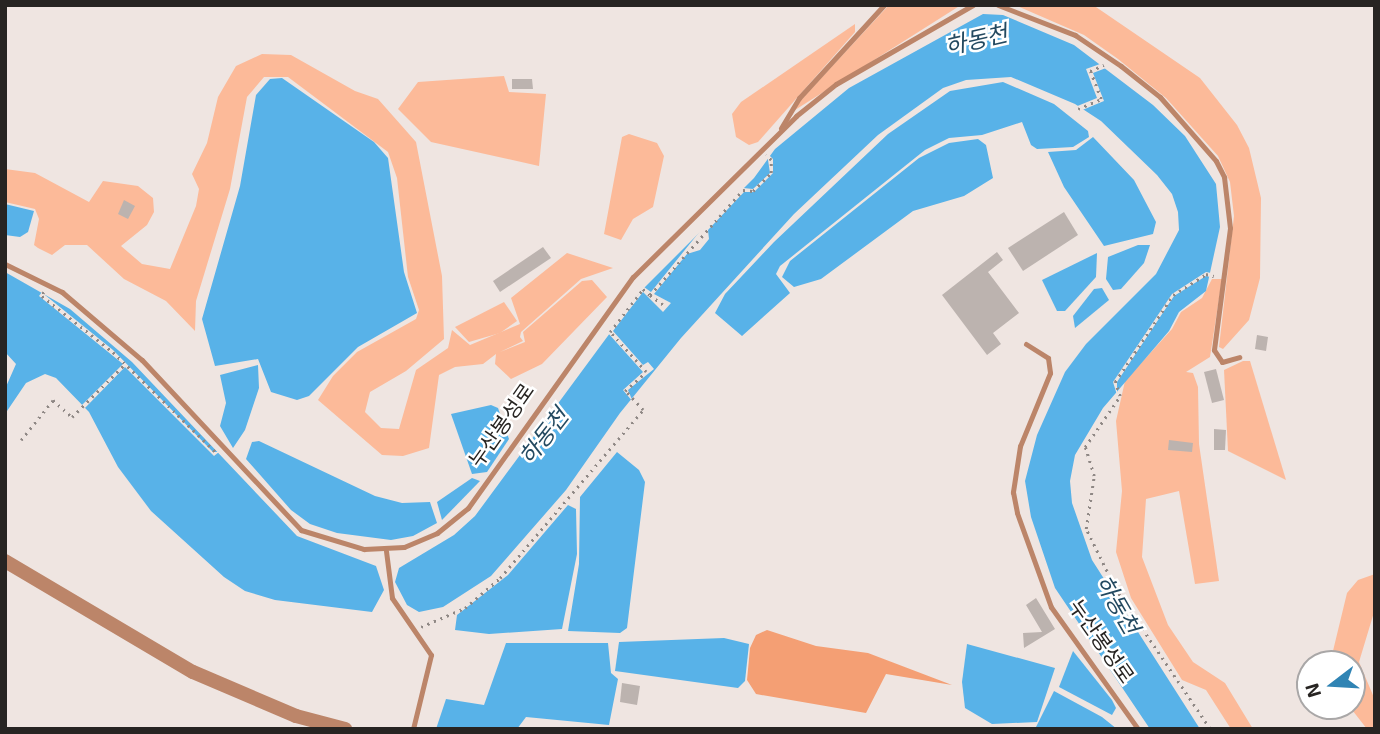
<!DOCTYPE html>
<meta charset="utf-8">
<style>
body{margin:0}
#map{position:relative;width:1380px;height:734px;overflow:hidden;background:#efe5e1;font-family:"Exo 2","Noto Sans KR",sans-serif}
div>[style]{position:absolute}
.green>*{inset:0;background:#fcba99}
.forest>*{inset:0;background:#f49f74}
.water>*{inset:0;background:#58b2e8}
.pier>*{inset:0;background:#efe5e1}
.building>*{inset:0;background:#bcb3af}
.path>*{height:2.5px;margin-top:-1.25px;transform-origin:0;background:repeating-linear-gradient(90deg,#8f8885 0 2px,transparent 0 7px)}
.service>*{height:5px;margin:-2.5px;padding:0 2.5px;transform-origin:2.5px;border-radius:2.5px;background:#bc8569}
.tertiary>*{height:14px;margin:-7px;padding:0 7px;transform-origin:7px;border-radius:7px;background:#bc8569}
span{translate:-50% -50%;white-space:nowrap;text-align:center;line-height:1.15;-webkit-text-stroke:5px #fff;paint-order:stroke}
.street-label{font-size:21px;color:#272422}
.water-label{font-size:23px;color:#234960;font-style:italic}
.frame{position:absolute;inset:0;border:7px solid #272422;pointer-events:none}
.north{position:absolute;left:1296px;top:650px;width:70px;height:70px;box-sizing:border-box;background:#fff;border:2px solid #a9a7a7;border-radius:50%;rotate:253deg;font-size:19px;font-weight:700;line-height:28px;text-align:center;color:#272422}
.north::after{content:'';display:block;margin:auto;width:24px;height:32px;background:#3084b4;clip-path:polygon(50% 0,100% 100%,50% 72%,0 100%)}
</style>
<div id="map">
<div class="green">
<div style="clip-path:polygon(889px 5px,961px 5px,795px 110px,799px 102px)"></div>
<div style="clip-path:polygon(1015px 5px,1093px 5px,1200px 78px,1237px 125px,1249px 148px,1261px 198px,1260px 278px,1249px 320px,1223px 349px,1219px 347px,1234px 216px,1230px 182px,1218px 156px,1166px 98px,1118px 59px,1084px 35px)"></div>
<div style="clip-path:polygon(855px 24px,855px 32px,758px 142px,749px 145px,736px 137px,732px 114px,741px 102px)"></div>
<div style="clip-path:polygon(262px 54px,291px 55px,355px 91px,378px 99px,416px 142px,442px 276px,444px 339px,406px 371px,370px 392px,365px 412px,381px 428px,399px 429px,416px 370px,448px 348px,452px 330px,470px 345px,520px 324px,511px 298px,567px 253px,613px 268px,581px 279px,521px 332px,520px 337px,523px 341px,500px 352px,525px 342px,523px 332px,582px 281px,592px 280px,607px 297px,542px 364px,511px 379px,495px 364px,496px 354px,483px 364px,455px 367px,439px 375px,429px 448px,403px 456px,382px 455px,318px 400px,333px 376px,357px 352px,416px 319px,419px 310px,408px 277px,397px 178px,388px 152px,288px 77px,264px 77px,247px 97px,230px 189px,196px 301px,195px 331px,166px 301px,124px 279px,87px 245px,65px 245px,52px 255px,38px 248px,34px 245px,39px 219px,35px 209px,5px 202px,5px 169px,35px 173px,89px 202px,103px 181px,138px 186px,153px 198px,154px 212px,147px 225px,121px 246px,142px 264px,170px 269px,196px 206px,199px 189px,192px 174px,207px 143px,218px 97px,236px 66px)"></div>
<div style="clip-path:polygon(504px 76px,509px 92px,546px 94px,539px 166px,431px 142px,398px 109px,418px 82px)"></div>
<div style="clip-path:polygon(629px 134px,657px 143px,664px 156px,653px 207px,633px 219px,621px 240px,604px 234px,622px 137px)"></div>
<div style="clip-path:polygon(1212px 279px,1222px 279px,1210px 357px,1186px 372px,1193px 373px,1198px 387px,1199px 444px,1219px 581px,1195px 584px,1179px 491px,1146px 499px,1142px 557px,1168px 625px,1193px 662px,1225px 683px,1253px 729px,1231px 729px,1206px 690px,1182px 680px,1131px 598px,1116px 552px,1122px 491px,1116px 421px,1125px 381px,1172px 329px,1181px 312px,1202px 298px)"></div>
<div style="clip-path:polygon(504px 302px,517px 321px,500px 333px,469px 342px,455px 327px)"></div>
<div style="clip-path:polygon(1243px 361px,1250px 361px,1286px 480px,1228px 451px,1224px 370px)"></div>
<div style="clip-path:polygon(1375px 574px,1375px 609px,1359px 662px,1375px 700px,1375px 729px,1367px 729px,1349px 706px,1352px 664px,1332px 664px,1332px 655px,1347px 593px,1358px 580px)"></div>
</div>
<div class="forest">
<div style="clip-path:polygon(767px 630px,816px 646px,868px 653px,952px 685px,886px 674px,866px 713px,756px 694px,747px 680px,750px 648px,756px 635px)"></div>
</div>
<div class="water">
<div style="clip-path:polygon(983px 14px,1003px 15px,1074px 45px,1153px 105px,1185px 136px,1216px 184px,1220px 227px,1206px 291px,1179px 312px,1169px 331px,1103px 408px,1075px 455px,1070px 481px,1072px 503px,1092px 560px,1200px 729px,1150px 729px,1055px 588px,1031px 517px,1025px 481px,1037px 435px,1065px 372px,1086px 344px,1156px 274px,1179px 230px,1178px 212px,1172px 194px,1157px 175px,1101px 121px,1075px 104px,1011px 77px,966px 80px,943px 88px,878px 135px,794px 214px,681px 338px,620px 413px,566px 490px,491px 576px,443px 607px,419px 612px,407px 605px,395px 582px,399px 568px,454px 535px,475px 516px,641px 291px,754px 178px,775px 149px,849px 88px)"></div>
<div style="clip-path:polygon(282px 78px,374px 142px,388px 158px,404px 272px,417px 313px,358px 347px,309px 396px,297px 400px,271px 392px,258px 359px,215px 366px,202px 319px,240px 186px,256px 95px,270px 79px)"></div>
<div style="clip-path:polygon(1003px 82px,1054px 104px,1088px 131px,1089px 137px,1073px 147px,1037px 149px,1031px 145px,1022px 122px,982px 135px,949px 138px,925px 150px,780px 266px,776px 274px,790px 293px,742px 336px,715px 313px,725px 294px,774px 242px,888px 134px,950px 91px)"></div>
<div style="clip-path:polygon(1093px 137px,1134px 180px,1156px 222px,1153px 234px,1104px 246px,1064px 187px,1048px 152px,1076px 150px)"></div>
<div style="clip-path:polygon(978px 139px,986px 145px,993px 178px,964px 196px,913px 211px,821px 279px,794px 287px,782px 277px,790px 261px,919px 158px,949px 143px)"></div>
<div style="clip-path:polygon(5px 204px,34px 211px,28px 232px,20px 237px,5px 235px)"></div>
<div style="clip-path:polygon(1138px 245px,1150px 245px,1144px 263px,1121px 289px,1113px 290px,1106px 279px,1108px 257px)"></div>
<div style="clip-path:polygon(1097px 253px,1096px 277px,1065px 311px,1057px 311px,1042px 280px)"></div>
<div style="clip-path:polygon(5px 272px,70px 309px,132px 362px,297px 536px,376px 566px,384px 590px,372px 612px,275px 600px,245px 591px,224px 577px,151px 511px,118px 467px,89px 412px,56px 378px,45px 374px,26px 383px,5px 414px,5px 389px,16px 364px,5px 352px)"></div>
<div style="clip-path:polygon(1102px 288px,1109px 300px,1075px 328px,1073px 316px,1094px 289px)"></div>
<div style="clip-path:polygon(258px 365px,259px 388px,245px 430px,233px 448px,220px 426px,226px 403px,220px 375px)"></div>
<div style="clip-path:polygon(491px 405px,498px 408px,509px 439px,487px 472px,472px 474px,451px 414px)"></div>
<div style="clip-path:polygon(259px 441px,375px 496px,402px 503px,430px 502px,437px 523px,413px 536px,391px 540px,337px 533px,310px 524px,291px 510px,246px 459px,252px 442px)"></div>
<div style="clip-path:polygon(617px 452px,639px 470px,645px 482px,627px 628px,620px 633px,568px 631px,579px 564px,580px 497px)"></div>
<div style="clip-path:polygon(472px 478px,480px 481px,442px 520px,437px 502px)"></div>
<div style="clip-path:polygon(568px 505px,576px 509px,577px 554px,562px 629px,489px 634px,455px 630px,457px 615px,508px 575px)"></div>
<div style="clip-path:polygon(724px 638px,749px 644px,745px 681px,738px 688px,615px 671px,619px 642px)"></div>
<div style="clip-path:polygon(506px 643px,608px 643px,611px 673px,618px 679px,609px 725px,526px 717px,517px 729px,436px 729px,446px 699px,484px 705px)"></div>
<div style="clip-path:polygon(967px 644px,1055px 668px,1037px 722px,992px 724px,965px 708px,962px 682px)"></div>
<div style="clip-path:polygon(1073px 651px,1112px 700px,1116px 708px,1112px 715px,1059px 687px)"></div>
<div style="clip-path:polygon(1054px 691px,1102px 717px,1117px 729px,1003px 729px,1036px 727px)"></div>
</div>
<div class="pier">
<div style="clip-path:polygon(1100px 64px,1106px 68px,1093px 73px,1104px 101px,1080px 111px,1075px 107px,1097px 98px,1086px 69px)"></div>
<div style="clip-path:polygon(767px 153px,773px 159px,773px 173px,754px 192px,744px 192px,708px 230px,709px 239px,700px 250px,687px 254px,654px 294px,671px 303px,663px 312px,643px 292px,613px 331px,643px 365px,648px 362px,654px 369px,628px 390px,633px 402px,623px 390px,643px 372px,608px 333px,644px 287px,651px 292px,713px 215px,743px 188px,753px 189px,770px 173px)"></div>
<div style="clip-path:polygon(1206px 272px,1216px 274px,1215px 278px,1206px 276px,1174px 296px,1117px 382px,1117px 395px,1113px 382px,1172px 294px)"></div>
<div style="clip-path:polygon(45px 288px,45px 295px,113px 350px,213px 452px,219px 452px,214px 456px,125px 367px,83px 410px,80px 407px,123px 364px,39px 296px)"></div>
</div>
<div class="building">
<div style="clip-path:polygon(512px 79px,532px 79px,533px 89px,512px 89px)"></div>
<div style="clip-path:polygon(124px 200px,135px 206px,128px 219px,118px 214px)"></div>
<div style="clip-path:polygon(1064px 212px,1078px 235px,1023px 271px,1008px 248px)"></div>
<div style="clip-path:polygon(543px 247px,551px 258px,500px 292px,493px 281px)"></div>
<div style="clip-path:polygon(997px 252px,1003px 260px,988px 272px,1019px 313px,993px 333px,1001px 344px,987px 355px,942px 295px)"></div>
<div style="clip-path:polygon(1257px 335px,1268px 337px,1266px 351px,1255px 349px)"></div>
<div style="clip-path:polygon(1216px 369px,1224px 400px,1212px 403px,1204px 372px)"></div>
<div style="clip-path:polygon(1214px 429px,1226px 430px,1225px 450px,1214px 450px)"></div>
<div style="clip-path:polygon(1169px 440px,1193px 443px,1192px 452px,1168px 450px)"></div>
<div style="clip-path:polygon(1036px 598px,1055px 629px,1024px 648px,1023px 633px,1042px 632px,1026px 605px)"></div>
<div style="clip-path:polygon(622px 683px,640px 686px,637px 705px,620px 702px)"></div>
</div>
<div class="path">
<div style="left:1078px;top:109px;width:25px;rotate:-23deg"></div>
<div style="left:1101px;top:99px;width:30px;rotate:-111deg"></div>
<div style="left:1090px;top:71px;width:15px;rotate:-23deg"></div>
<div style="left:44px;top:292px;width:4px;rotate:117deg"></div>
<div style="left:42px;top:296px;width:90px;rotate:38.3deg"></div>
<div style="left:113px;top:352px;width:144px;rotate:44.2deg"></div>
<div style="left:650px;top:295px;width:19px;rotate:36deg"></div>
<div style="left:21px;top:440px;width:51px;rotate:-51.3deg"></div>
<div style="left:53px;top:400px;width:25px;rotate:42deg"></div>
<div style="left:72px;top:417px;width:75px;rotate:-45deg"></div>
<div style="left:421px;top:627px;width:48px;rotate:-23.4deg"></div>
<div style="left:465px;top:608px;width:46px;rotate:-40.6deg"></div>
<div style="left:500px;top:578px;width:221px;rotate:-49.6deg"></div>
<div style="left:643px;top:410px;width:26px;rotate:-133deg"></div>
<div style="left:625px;top:391px;width:28px;rotate:-42deg"></div>
<div style="left:646px;top:372px;width:54px;rotate:-132deg"></div>
<div style="left:610px;top:332px;width:54px;rotate:-52.5deg"></div>
<div style="left:643px;top:289px;width:9px;rotate:41deg"></div>
<div style="left:650px;top:295px;width:140px;rotate:-48.5deg"></div>
<div style="left:743px;top:190px;width:10px;rotate:6deg"></div>
<div style="left:753px;top:191px;width:25px;rotate:-45deg"></div>
<div style="left:771px;top:173px;width:13px;rotate:-90deg"></div>
<div style="left:771px;top:160px;width:7px;rotate:-135deg"></div>
<div style="left:1210px;top:729px;width:168px;rotate:-124.1deg"></div>
<div style="left:1116px;top:590px;width:68px;rotate:-116.2deg"></div>
<div style="left:1086px;top:529px;width:54px;rotate:-81.4deg"></div>
<div style="left:1094px;top:476px;width:30px;rotate:-107deg"></div>
<div style="left:1085px;top:447px;width:62px;rotate:-55.5deg"></div>
<div style="left:1120px;top:396px;width:15px;rotate:-110deg"></div>
<div style="left:1115px;top:382px;width:105px;rotate:-56.3deg"></div>
<div style="left:1173px;top:295px;width:39px;rotate:-32deg"></div>
<div style="left:1206px;top:274px;width:8px;rotate:14deg"></div>
</div>
<div class="service">
<div style="left:998px;top:5px;width:83px;rotate:21.3deg"></div>
<div style="left:1075px;top:35px;width:55px;rotate:34deg"></div>
<div style="left:1121px;top:66px;width:50px;rotate:38.5deg"></div>
<div style="left:1160px;top:97px;width:85px;rotate:48.8deg"></div>
<div style="left:1216px;top:161px;width:18px;rotate:63deg"></div>
<div style="left:1224px;top:177px;width:51px;rotate:83.3deg"></div>
<div style="left:1230px;top:228px;width:123px;rotate:97.5deg"></div>
<div style="left:1214px;top:350px;width:14px;rotate:56deg"></div>
<div style="left:1222px;top:362px;width:18px;rotate:-16deg"></div>
<div style="left:781px;top:128px;width:35px;rotate:-59deg"></div>
<div style="left:799px;top:98px;width:126px;rotate:-47.6deg"></div>
<div style="left:5px;top:264px;width:64px;rotate:26.2deg"></div>
<div style="left:62px;top:292px;width:105px;rotate:40.4deg"></div>
<div style="left:142px;top:360px;width:233px;rotate:46.9deg"></div>
<div style="left:301px;top:530px;width:66px;rotate:16.8deg"></div>
<div style="left:364px;top:549px;width:40px;rotate:-2.9deg"></div>
<div style="left:404px;top:547px;width:36px;rotate:-23deg"></div>
<div style="left:437px;top:533px;width:40px;rotate:-39deg"></div>
<div style="left:468px;top:508px;width:284px;rotate:-54.5deg"></div>
<div style="left:633px;top:277px;width:229px;rotate:-44.6deg"></div>
<div style="left:796px;top:116px;width:51px;rotate:-38.7deg"></div>
<div style="left:836px;top:84px;width:158px;rotate:-30deg"></div>
<div style="left:1026px;top:344px;width:26px;rotate:32deg"></div>
<div style="left:1048px;top:358px;width:15px;rotate:82deg"></div>
<div style="left:1050px;top:373px;width:79px;rotate:112.3deg"></div>
<div style="left:1020px;top:446px;width:47px;rotate:98.7deg"></div>
<div style="left:1013px;top:492px;width:21px;rotate:79deg"></div>
<div style="left:1017px;top:513px;width:100px;rotate:70.1deg"></div>
<div style="left:1051px;top:607px;width:150px;rotate:54.5deg"></div>
<div style="left:386px;top:551px;width:47px;rotate:82.7deg"></div>
<div style="left:392px;top:598px;width:69px;rotate:55.6deg"></div>
<div style="left:431px;top:655px;width:76px;rotate:103.7deg"></div>
</div>
<div class="tertiary">
<div style="left:5px;top:561px;width:218px;rotate:30.6deg"></div>
<div style="left:193px;top:672px;width:112px;rotate:23.1deg"></div>
<div style="left:296px;top:716px;width:51px;rotate:14.9deg"></div>
</div>
<div class="street-label">
<span style="left:501px;top:425px;rotate:-55deg">누산봉성로</span>
<span style="left:1102px;top:641px;rotate:55deg">누산봉성로</span>
</div>
<div class="water-label">
<span style="left:976px;top:39px;rotate:-13deg">하동천</span>
<span style="left:543px;top:436px;rotate:-52deg">하동천</span>
<span style="left:1118px;top:604px;rotate:60deg">하동천</span>
</div>
<div class="frame"></div>
<div class="north">N</div>
</div>
